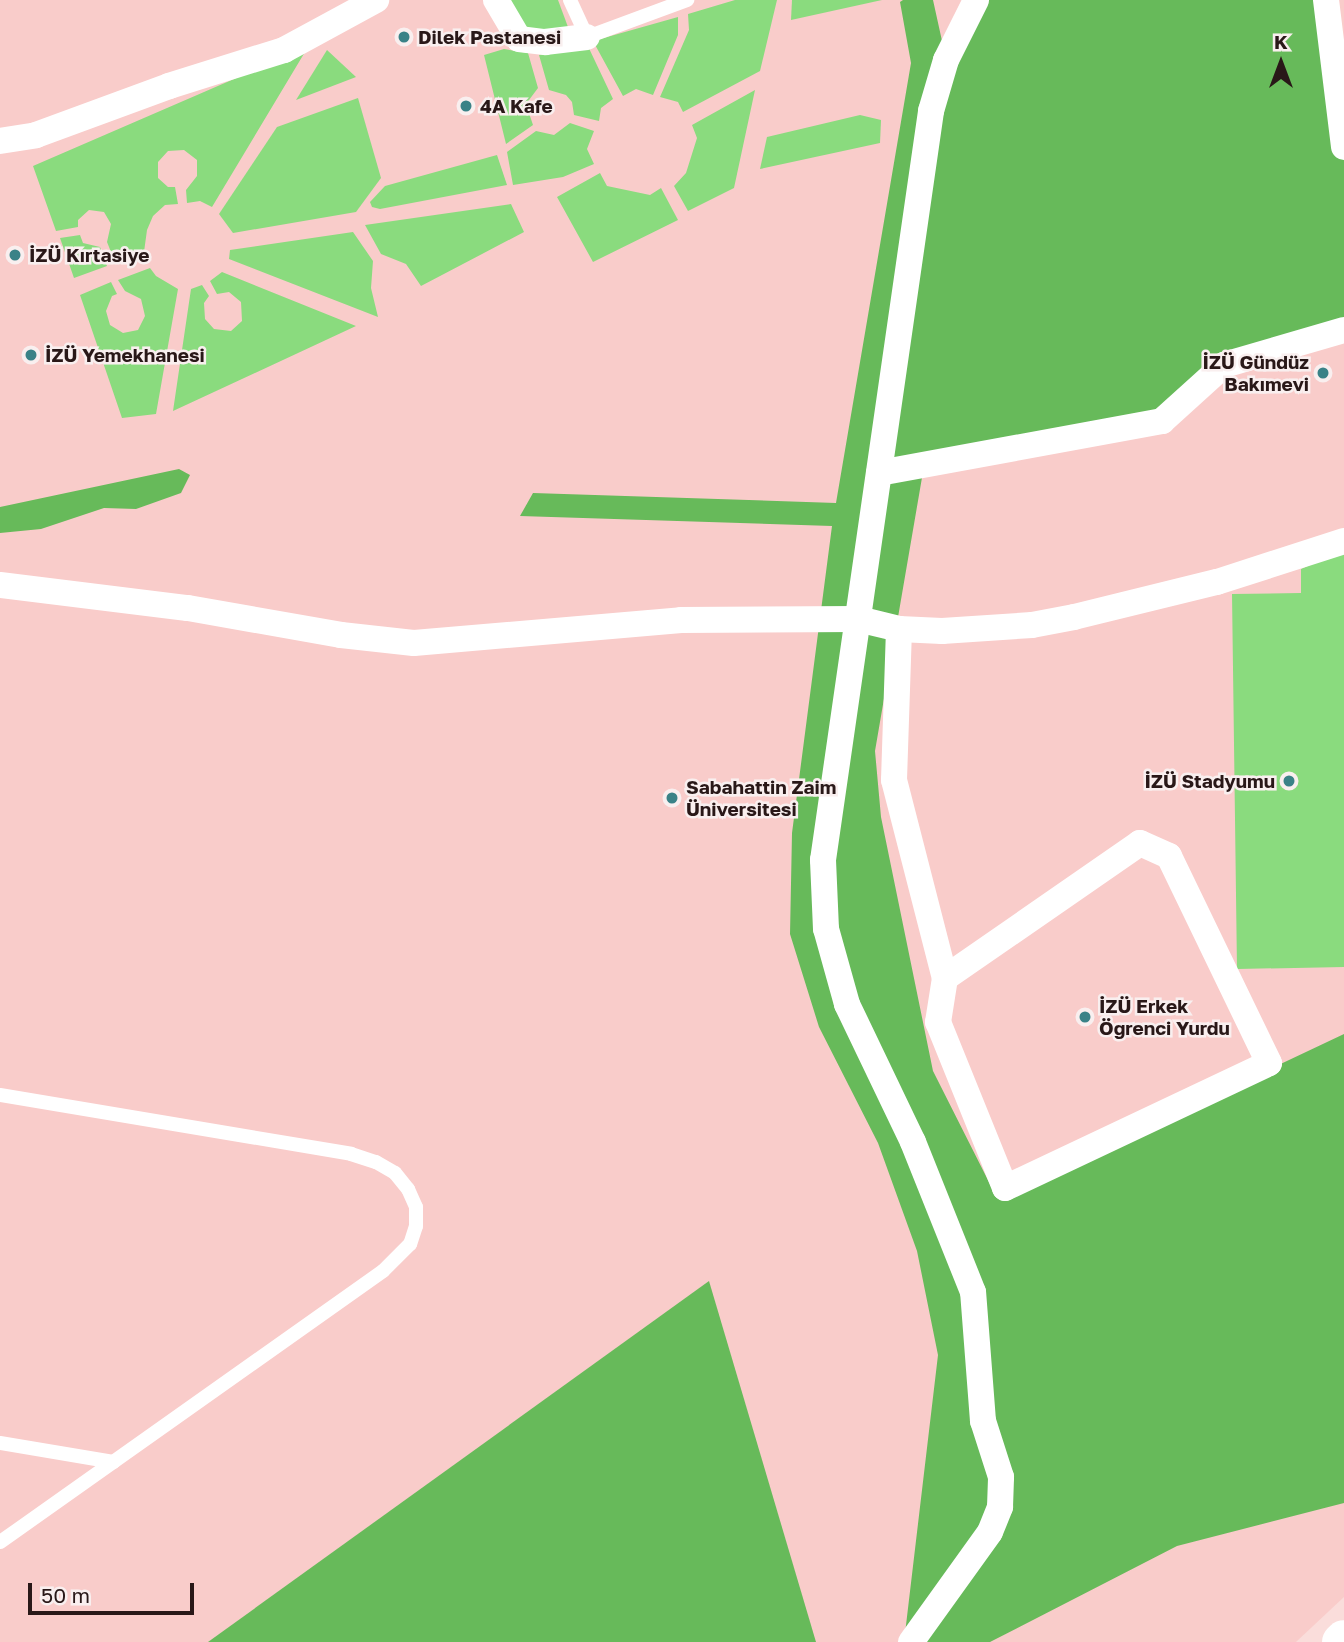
<!DOCTYPE html>
<meta charset="utf-8">
<style>
body{margin:0}
#map{position:relative;width:1344px;height:1642px;overflow:hidden;background:#fadddb;font-family:"Golos Text",sans-serif}
div>[style]{position:absolute}
.built>*{inset:0;background:#f9ccca}
.green>*{inset:0;background:#8adb7e}
.forest>*{inset:0;background:#67ba5a}
.service>*{height:14px;margin:-7px;padding:0 7px;transform-origin:7px;border-radius:7px;background:#fff}
.minor>*{height:26px;margin:-13px;padding:0 13px;transform-origin:13px;border-radius:13px;background:#fff}
.primary>*{height:38px;margin:-19px;padding:0 19px;transform-origin:19px;border-radius:19px;background:#fff}
.dots>*{width:19px;height:19px;translate:-50% -50%;box-sizing:border-box;border:4px solid #f9efef;border-radius:50%}
span{translate:-50% -50%;white-space:nowrap;text-align:center;line-height:1.15;-webkit-text-stroke:5px #f9efef;paint-order:stroke}
.poi-label{font-size:19px;color:#291818;font-weight:700}
.left{translate:0 -50%;text-align:left}
.right{translate:-100% -50%;text-align:right}
.north{position:absolute;left:1246px;top:28px;width:70px;height:70px;-webkit-text-stroke:5px #f9efef;paint-order:stroke;rotate:0deg;font-size:19px;font-weight:700;line-height:28px;text-align:center;color:#291818}
.north::after{content:'';display:block;margin:auto;width:24px;height:32px;background:#291818;clip-path:polygon(50% 0,100% 100%,50% 72%,0 100%)}
.scale{position:absolute;left:28px;top:1583px;width:166px;height:32px;box-sizing:border-box;border:4px solid #291818;border-top:0;padding-left:9px;font-size:21px;line-height:24px;white-space:nowrap;color:#291818;-webkit-text-stroke:5px #f9efef;paint-order:stroke}
</style>
<div id="map">
<div class="built">
<div style="clip-path:polygon(0 0,1344px 0,1344px 1597px,1296px 1642px,0 1642px)"></div>
</div>
<div class="green">
<div style="clip-path:polygon(503px 0,558px 0,568px 27px,525px 36px)"></div>
<div style="clip-path:polygon(735px 0,777px 0,760px 71px,683px 112px,678px 102px,660px 97px,689px 30px,688px 14px)"></div>
<div style="clip-path:polygon(792px 0,882px 0,791px 20px)"></div>
<div style="clip-path:polygon(678px 17px,678px 35px,653px 95px,636px 89px,623px 96px,593px 41px)"></div>
<div style="clip-path:polygon(586px 42px,613px 99px,601px 108px,599px 121px,574px 115px,572px 102px,566px 95px,549px 90px,539px 55px)"></div>
<div style="clip-path:polygon(308px 47px,212px 207px,200px 201px,187px 203px,186px 190px,197px 176px,197px 160px,184px 150px,168px 151px,158px 162px,158px 178px,168px 187px,175px 187px,178px 204px,165px 205px,153px 216px,147px 230px,144px 252px,115px 262px,107px 242px,111px 224px,104px 212px,89px 210px,78px 220px,78px 227px,56px 231px,33px 166px)"></div>
<div style="clip-path:polygon(504px 49px,528px 53px,538px 88px,526px 104px,533px 125px,506px 144px,484px 55px)"></div>
<div style="clip-path:polygon(327px 50px,356px 77px,296px 100px)"></div>
<div style="clip-path:polygon(755px 90px,734px 188px,688px 211px,674px 186px,686px 173px,697px 138px,692px 125px)"></div>
<div style="clip-path:polygon(358px 98px,381px 178px,356px 212px,233px 233px,219px 214px,277px 127px)"></div>
<div style="clip-path:polygon(860px 115px,881px 120px,880px 143px,760px 169px,767px 137px)"></div>
<div style="clip-path:polygon(570px 123px,594px 131px,587px 149px,594px 164px,563px 177px,513px 185px,507px 152px,536px 131px,554px 135px)"></div>
<div style="clip-path:polygon(497px 155px,507px 185px,380px 209px,372px 207px,370px 202px,385px 186px)"></div>
<div style="clip-path:polygon(600px 173px,607px 186px,650px 195px,661px 188px,678px 220px,593px 262px,557px 197px)"></div>
<div style="clip-path:polygon(511px 204px,524px 232px,421px 286px,406px 264px,381px 254px,365px 225px)"></div>
<div style="clip-path:polygon(353px 232px,373px 261px,371px 288px,378px 317px,229px 259px,230px 250px)"></div>
<div style="clip-path:polygon(80px 235px,83px 243px,100px 247px,107px 266px,74px 278px,60px 238px)"></div>
<div style="clip-path:polygon(150px 268px,156px 276px,178px 289px,156px 414px,122px 418px,80px 295px,111px 282px,117px 294px,112px 296px,106px 311px,110px 325px,123px 333px,138px 330px,145px 316px,141px 299px,125px 291px,118px 280px)"></div>
<div style="clip-path:polygon(222px 272px,356px 326px,173px 411px,191px 289px,202px 285px,209px 296px,204px 303px,205px 319px,214px 329px,231px 331px,242px 321px,241px 302px,229px 292px,217px 294px,210px 281px)"></div>
<div style="clip-path:polygon(1344px 550px,1344px 967px,1237px 969px,1232px 594px,1301px 593px,1301px 569px)"></div>
</div>
<div class="forest">
<div style="clip-path:polygon(903px 0,933px 0,946px 59px,976px 0,1326px 0,1344px 147px,1344px 330px,1224px 365px,1162px 421px,924px 466px,875px 751px,881px 817px,933px 1071px,997px 1198px,1344px 1034px,1344px 1503px,1177px 1546px,990px 1642px,904px 1642px,938px 1355px,917px 1251px,878px 1143px,819px 1027px,790px 934px,792px 833px,832px 526px,520px 516px,533px 493px,836px 503px,911px 63px,900px 2px)"></div>
<div style="clip-path:polygon(179px 469px,190px 475px,181px 493px,136px 509px,104px 508px,41px 529px,0 533px,0 507px)"></div>
<div style="clip-path:polygon(709px 1281px,816px 1642px,208px 1642px)"></div>
</div>
<div class="service">
<div style="left:570px;top:0;width:41px;rotate:65.3deg"></div>
<div style="left:587px;top:37px;width:107px;rotate:-20.3deg"></div>
<div style="left:0;top:1095px;width:356px;rotate:9.5deg"></div>
<div style="left:351px;top:1154px;width:26px;rotate:18deg"></div>
<div style="left:376px;top:1162px;width:22px;rotate:30deg"></div>
<div style="left:395px;top:1173px;width:21px;rotate:51deg"></div>
<div style="left:408px;top:1189px;width:20px;rotate:66deg"></div>
<div style="left:416px;top:1207px;width:19px;rotate:90deg"></div>
<div style="left:416px;top:1226px;width:19px;rotate:108deg"></div>
<div style="left:410px;top:1244px;width:38px;rotate:135deg"></div>
<div style="left:383px;top:1271px;width:469px;rotate:144.7deg"></div>
<div style="left:0;top:1443px;width:115px;rotate:9.5deg"></div>
</div>
<div class="minor">
<div style="left:496px;top:0;width:45px;rotate:59.5deg"></div>
<div style="left:519px;top:39px;width:26px;rotate:7deg"></div>
<div style="left:545px;top:42px;width:42px;rotate:-6.8deg"></div>
<div style="left:1326px;top:0;width:148px;rotate:83deg"></div>
<div style="left:0;top:141px;width:36px;rotate:-9deg"></div>
<div style="left:36px;top:135px;width:142px;rotate:-20.2deg"></div>
<div style="left:169px;top:86px;width:121px;rotate:-17.4deg"></div>
<div style="left:284px;top:50px;width:105px;rotate:-28.5deg"></div>
<div style="left:879px;top:473px;width:288px;rotate:-10.4deg"></div>
<div style="left:1162px;top:421px;width:84px;rotate:-42.1deg"></div>
<div style="left:1224px;top:365px;width:125px;rotate:-16.3deg"></div>
<div style="left:0;top:585px;width:189px;rotate:7deg"></div>
<div style="left:188px;top:608px;width:155px;rotate:10deg"></div>
<div style="left:341px;top:635px;width:73px;rotate:6.3deg"></div>
<div style="left:414px;top:643px;width:268px;rotate:-4.9deg"></div>
<div style="left:681px;top:620px;width:177px;rotate:-0.3deg"></div>
<div style="left:858px;top:619px;width:42px;rotate:13.7deg"></div>
<div style="left:899px;top:629px;width:43px;rotate:2.7deg"></div>
<div style="left:942px;top:631px;width:90px;rotate:-3.8deg"></div>
<div style="left:1032px;top:625px;width:43px;rotate:-10.8deg"></div>
<div style="left:1074px;top:617px;width:147px;rotate:-13.8deg"></div>
<div style="left:1217px;top:582px;width:133px;rotate:-17.9deg"></div>
<div style="left:899px;top:629px;width:151px;rotate:91.9deg"></div>
<div style="left:894px;top:780px;width:204px;rotate:75.6deg"></div>
<div style="left:945px;top:978px;width:45px;rotate:99deg"></div>
<div style="left:938px;top:1022px;width:179px;rotate:68deg"></div>
<div style="left:1005px;top:1188px;width:292px;rotate:-25.3deg"></div>
<div style="left:1269px;top:1063px;width:230px;rotate:-115.8deg"></div>
<div style="left:1169px;top:856px;width:32px;rotate:-156deg"></div>
<div style="left:1140px;top:843px;width:237px;rotate:145.3deg"></div>
<div style="left:911px;top:1642px;width:135px;rotate:-54.3deg"></div>
<div style="left:990px;top:1532px;width:27px;rotate:-68deg"></div>
<div style="left:1000px;top:1507px;width:30px;rotate:-88deg"></div>
<div style="left:1001px;top:1477px;width:59px;rotate:-107.8deg"></div>
<div style="left:983px;top:1421px;width:129px;rotate:-94.4deg"></div>
<div style="left:973px;top:1292px;width:162px;rotate:-111.8deg"></div>
<div style="left:913px;top:1142px;width:153px;rotate:-115.6deg"></div>
<div style="left:847px;top:1004px;width:78px;rotate:-105.6deg"></div>
<div style="left:826px;top:929px;width:69px;rotate:-92.5deg"></div>
<div style="left:823px;top:860px;width:757px;rotate:-81.79deg"></div>
<div style="left:931px;top:111px;width:53px;rotate:-73.6deg"></div>
<div style="left:946px;top:60px;width:67px;rotate:-63.4deg"></div>
</div>
<div class="primary">
<div style="left:1341px;top:1642px;width:4px;rotate:-45deg"></div>
</div>
<div class="dots">
<div style="left:404px;top:37px;background:#3a8287"></div>
<div style="left:466px;top:106px;background:#3a8287"></div>
<div style="left:15px;top:255px;background:#3a8287"></div>
<div style="left:31px;top:355px;background:#3a8287"></div>
<div style="left:1323px;top:373px;background:#3a8287"></div>
<div style="left:1289px;top:781px;background:#3a8287"></div>
<div style="left:672px;top:798px;background:#3a8287"></div>
<div style="left:1085px;top:1017px;background:#3a8287"></div>
</div>
<div class="poi-label">
<span class="left" style="left:418px;top:37px">Dilek Pastanesi</span>
<span class="left" style="left:480px;top:106px">4A Kafe</span>
<span class="left" style="left:29px;top:255px">İZÜ Kırtasiye</span>
<span class="left" style="left:45px;top:355px">İZÜ Yemekhanesi</span>
<span class="right" style="left:1309px;top:373px">İZÜ Gündüz<br>Bakımevi</span>
<span class="right" style="left:1275px;top:781px">İZÜ Stadyumu</span>
<span class="left" style="left:686px;top:798px">Sabahattin Zaim<br>Üniversitesi</span>
<span class="left" style="left:1099px;top:1017px">İZÜ Erkek<br>Öğrenci Yurdu</span>
</div>
<div class="north">K</div>
<div class="scale">50 m</div>
</div>
